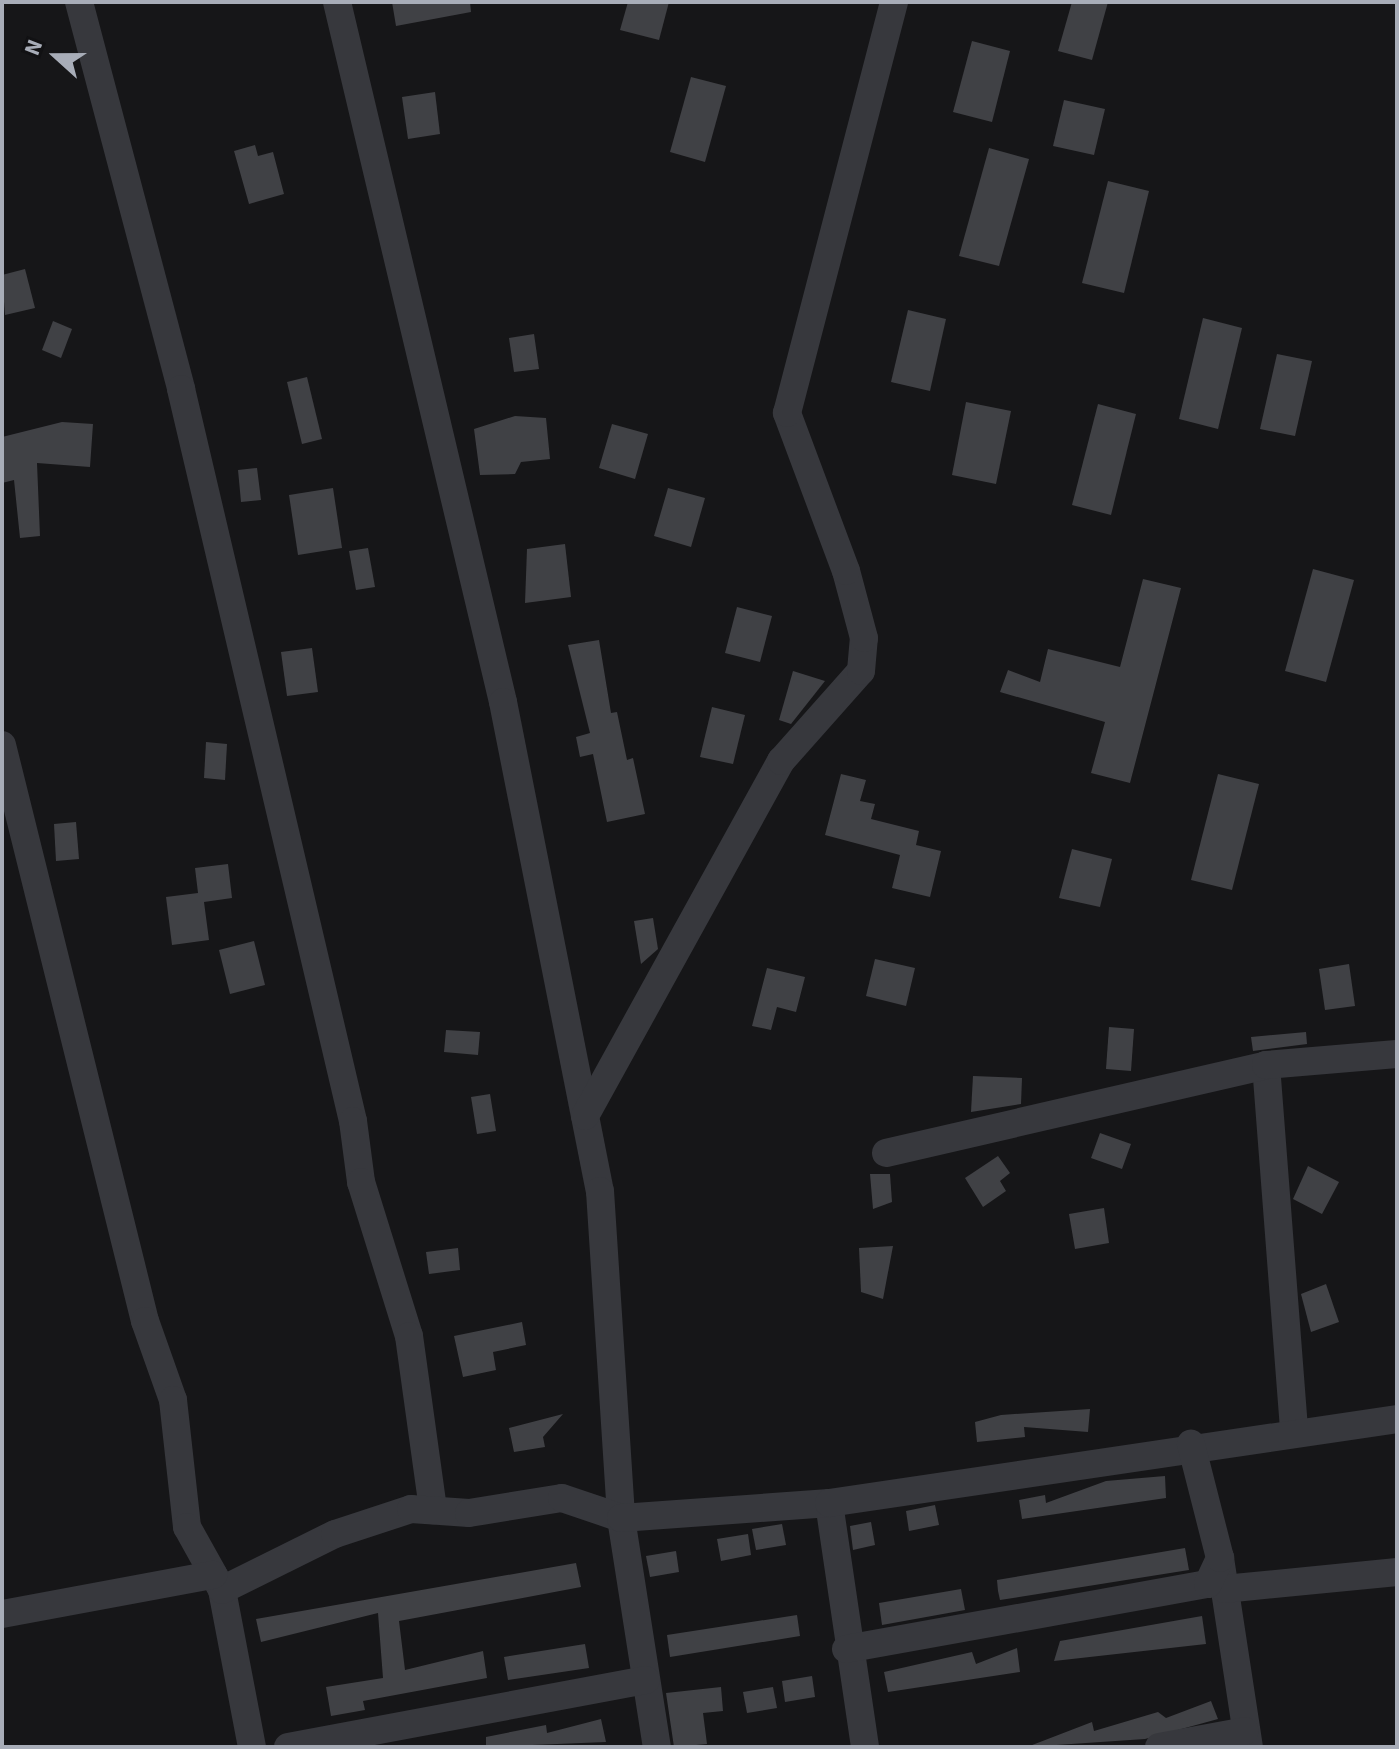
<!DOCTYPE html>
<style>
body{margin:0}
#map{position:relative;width:1399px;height:1749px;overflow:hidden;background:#161618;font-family:"Source Sans 3",sans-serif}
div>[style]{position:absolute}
.building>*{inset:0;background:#404145}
.minor>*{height:28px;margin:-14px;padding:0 14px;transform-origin:14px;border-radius:14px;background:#37383d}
span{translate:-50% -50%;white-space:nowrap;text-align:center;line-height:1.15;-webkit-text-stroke:8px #111113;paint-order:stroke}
.frame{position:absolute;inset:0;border:4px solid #a8adb8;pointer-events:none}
.north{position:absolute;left:16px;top:16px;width:80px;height:80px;-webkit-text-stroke:6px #111113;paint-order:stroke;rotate:291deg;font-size:22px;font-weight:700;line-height:32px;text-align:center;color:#a8adb8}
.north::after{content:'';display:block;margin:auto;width:28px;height:36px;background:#a8adb8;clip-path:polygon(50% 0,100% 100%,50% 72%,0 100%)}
</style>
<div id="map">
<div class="building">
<div style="clip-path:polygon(392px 2px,470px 2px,471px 12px,396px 26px)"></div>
<div style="clip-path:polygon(628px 2px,669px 2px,659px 40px,620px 30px)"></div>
<div style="clip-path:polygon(1072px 2px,1108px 2px,1092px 60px,1058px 51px)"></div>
<div style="clip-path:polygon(972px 41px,1010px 51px,992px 122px,953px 112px)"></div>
<div style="clip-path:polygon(691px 77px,726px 86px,705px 162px,670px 152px)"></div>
<div style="clip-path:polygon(435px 92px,440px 134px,408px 139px,402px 97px)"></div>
<div style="clip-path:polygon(1064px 100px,1105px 109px,1094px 155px,1053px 146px)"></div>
<div style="clip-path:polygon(255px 145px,258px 156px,273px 152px,284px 194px,249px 204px,234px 151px)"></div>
<div style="clip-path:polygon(989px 148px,1029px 159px,999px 266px,959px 256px)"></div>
<div style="clip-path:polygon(1108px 181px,1149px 191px,1124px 293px,1082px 283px)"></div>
<div style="clip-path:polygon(25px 269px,35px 308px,5px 315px,2px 275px)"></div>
<div style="clip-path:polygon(908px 310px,946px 319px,930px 391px,891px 382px)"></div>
<div style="clip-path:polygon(1203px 318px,1242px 328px,1218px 429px,1179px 419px)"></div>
<div style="clip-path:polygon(53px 321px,72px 329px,61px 358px,42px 350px)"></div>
<div style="clip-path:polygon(534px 334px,539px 369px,514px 372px,509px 338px)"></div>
<div style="clip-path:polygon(1277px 354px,1312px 361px,1295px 436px,1260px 429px)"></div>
<div style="clip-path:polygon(307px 377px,322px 439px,302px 444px,287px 382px)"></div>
<div style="clip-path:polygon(966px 402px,1011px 411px,996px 484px,952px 475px)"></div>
<div style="clip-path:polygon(1098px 404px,1136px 414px,1111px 515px,1072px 505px)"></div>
<div style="clip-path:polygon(515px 416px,546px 418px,550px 459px,521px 462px,515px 474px,480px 475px,474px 429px)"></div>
<div style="clip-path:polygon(62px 422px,93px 424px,90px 467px,37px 463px,40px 536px,20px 538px,14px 480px,2px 483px,2px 437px)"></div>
<div style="clip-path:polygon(612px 424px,648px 434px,635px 479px,599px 468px)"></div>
<div style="clip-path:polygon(257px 468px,261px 500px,241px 502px,238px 470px)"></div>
<div style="clip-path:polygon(333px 488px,342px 548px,298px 555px,289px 495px)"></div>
<div style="clip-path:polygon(668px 488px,705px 498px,691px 547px,654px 536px)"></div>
<div style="clip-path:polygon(565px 544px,571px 597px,525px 603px,527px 549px)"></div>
<div style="clip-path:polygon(368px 548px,375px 587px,356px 590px,349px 551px)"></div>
<div style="clip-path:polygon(1313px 569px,1354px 580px,1326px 682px,1285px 671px)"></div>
<div style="clip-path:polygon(1143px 579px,1181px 588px,1130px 783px,1091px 773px,1105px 722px,1000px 692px,1008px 670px,1040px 682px,1048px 649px,1120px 667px)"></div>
<div style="clip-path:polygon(737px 607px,772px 616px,760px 662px,725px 653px)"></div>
<div style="clip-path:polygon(599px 640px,611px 713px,617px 712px,627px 760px,633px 758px,645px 814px,607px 822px,593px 754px,580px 757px,576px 737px,590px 733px,568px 645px)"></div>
<div style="clip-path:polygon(312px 648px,318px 692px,287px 696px,281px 652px)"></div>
<div style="clip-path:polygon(793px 671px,825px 681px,791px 724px,779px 720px)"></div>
<div style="clip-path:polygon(712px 707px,745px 715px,733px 764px,700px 757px)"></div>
<div style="clip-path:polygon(206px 742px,227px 744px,225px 780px,204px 778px)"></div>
<div style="clip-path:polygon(841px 774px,866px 780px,860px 801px,875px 804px,871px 819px,919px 831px,916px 845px,941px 851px,930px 897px,892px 888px,900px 855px,825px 835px)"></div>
<div style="clip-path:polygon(1218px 774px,1259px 784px,1232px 890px,1191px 880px)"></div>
<div style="clip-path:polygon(76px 822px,79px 859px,56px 861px,54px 824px)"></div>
<div style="clip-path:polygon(1072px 849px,1112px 859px,1100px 907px,1059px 898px)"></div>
<div style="clip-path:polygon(228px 864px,232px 898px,204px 902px,209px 940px,172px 945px,166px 897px,198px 893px,195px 868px)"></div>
<div style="clip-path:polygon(653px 918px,658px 949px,641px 964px,634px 921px)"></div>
<div style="clip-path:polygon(254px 941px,265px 985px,230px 994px,219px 950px)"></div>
<div style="clip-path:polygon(875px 959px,915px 968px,906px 1006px,866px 996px)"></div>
<div style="clip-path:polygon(1349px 964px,1355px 1006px,1325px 1010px,1319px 969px)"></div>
<div style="clip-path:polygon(767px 968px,805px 977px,796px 1012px,777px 1007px,771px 1030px,752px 1026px)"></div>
<div style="clip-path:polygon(1109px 1027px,1134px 1029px,1131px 1071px,1106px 1069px)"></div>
<div style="clip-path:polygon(446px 1030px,480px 1032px,478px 1055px,444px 1052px)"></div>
<div style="clip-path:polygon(1306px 1032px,1307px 1044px,1253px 1051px,1251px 1037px)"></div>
<div style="clip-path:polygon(973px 1076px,1022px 1078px,1021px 1104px,971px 1112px)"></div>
<div style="clip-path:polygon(490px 1094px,496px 1131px,477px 1134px,471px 1097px)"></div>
<div style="clip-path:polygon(1100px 1133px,1131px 1144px,1122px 1169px,1091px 1158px)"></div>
<div style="clip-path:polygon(998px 1156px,1010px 1173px,1000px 1181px,1006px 1191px,983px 1207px,965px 1178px)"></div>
<div style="clip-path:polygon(1308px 1166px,1339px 1182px,1322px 1214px,1293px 1199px)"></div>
<div style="clip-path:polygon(870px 1174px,890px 1174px,892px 1202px,873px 1209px)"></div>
<div style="clip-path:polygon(1104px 1208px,1109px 1243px,1075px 1249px,1069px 1214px)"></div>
<div style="clip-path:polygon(893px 1246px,883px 1299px,861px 1292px,859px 1248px)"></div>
<div style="clip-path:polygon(458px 1248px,460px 1270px,429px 1274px,426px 1252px)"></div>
<div style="clip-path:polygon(1326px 1284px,1339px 1322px,1311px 1332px,1301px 1294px)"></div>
<div style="clip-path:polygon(522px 1322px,526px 1345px,493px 1352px,496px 1370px,463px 1377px,454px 1336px)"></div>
<div style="clip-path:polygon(1090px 1409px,1088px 1432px,1024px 1427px,1025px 1437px,977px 1442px,975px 1422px,1001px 1415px)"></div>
<div style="clip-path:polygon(563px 1414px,543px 1437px,545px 1447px,514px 1452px,509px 1428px)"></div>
<div style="clip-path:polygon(1165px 1476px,1166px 1498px,1022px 1519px,1019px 1500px,1045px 1495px,1046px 1503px,1106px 1481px)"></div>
<div style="clip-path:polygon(935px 1505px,939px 1525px,909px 1531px,906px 1511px)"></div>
<div style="clip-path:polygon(871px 1522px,875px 1545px,853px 1550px,850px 1526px)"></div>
<div style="clip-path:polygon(782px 1524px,786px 1545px,756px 1550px,752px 1529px)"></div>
<div style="clip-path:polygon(748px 1534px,751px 1555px,721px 1561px,717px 1539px)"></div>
<div style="clip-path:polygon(1185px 1548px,1189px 1570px,1000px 1600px,998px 1591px,997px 1580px)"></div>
<div style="clip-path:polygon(676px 1551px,679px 1572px,650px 1577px,646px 1556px)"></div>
<div style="clip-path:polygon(576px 1563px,581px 1587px,399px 1621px,405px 1670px,483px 1651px,487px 1678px,363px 1701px,365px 1710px,331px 1716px,326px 1687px,383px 1678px,378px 1613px,261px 1642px,256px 1619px)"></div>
<div style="clip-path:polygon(961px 1589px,965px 1610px,882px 1625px,879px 1603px)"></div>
<div style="clip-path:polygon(797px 1615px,800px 1636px,670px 1657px,667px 1635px)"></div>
<div style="clip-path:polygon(1202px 1616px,1206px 1644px,1054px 1661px,1060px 1641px)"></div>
<div style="clip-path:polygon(585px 1644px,589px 1668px,508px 1680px,504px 1657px)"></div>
<div style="clip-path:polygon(1017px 1648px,1020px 1672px,888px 1692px,884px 1672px,972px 1652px,976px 1664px)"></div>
<div style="clip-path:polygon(812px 1676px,815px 1697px,785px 1702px,782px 1681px)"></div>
<div style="clip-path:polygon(721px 1687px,723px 1711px,703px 1713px,707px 1744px,674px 1747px,666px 1693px)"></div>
<div style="clip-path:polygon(773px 1687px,777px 1708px,747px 1713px,743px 1692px)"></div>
<div style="clip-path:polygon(1211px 1701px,1218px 1719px,1145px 1739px,1027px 1747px,1092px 1722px,1094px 1731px,1158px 1712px,1166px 1718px)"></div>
<div style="clip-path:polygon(601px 1719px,606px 1742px,486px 1747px,486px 1737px,546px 1725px,547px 1733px)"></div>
</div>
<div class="minor">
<div style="left:79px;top:2px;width:400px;rotate:75.2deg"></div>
<div style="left:181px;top:389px;width:752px;rotate:76.78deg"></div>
<div style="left:353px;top:1121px;width:62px;rotate:82.5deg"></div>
<div style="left:361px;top:1182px;width:161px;rotate:72.7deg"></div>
<div style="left:409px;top:1336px;width:176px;rotate:82.1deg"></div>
<div style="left:337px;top:2px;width:719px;rotate:76.66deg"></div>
<div style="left:503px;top:702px;width:499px;rotate:78.8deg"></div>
<div style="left:600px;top:1191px;width:328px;rotate:86.3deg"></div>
<div style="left:621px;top:1518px;width:232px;rotate:81.1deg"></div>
<div style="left:2px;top:745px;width:593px;rotate:76.06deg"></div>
<div style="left:145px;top:1321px;width:84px;rotate:70.5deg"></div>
<div style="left:173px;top:1400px;width:128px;rotate:83.7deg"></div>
<div style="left:187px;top:1527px;width:72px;rotate:60.9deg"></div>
<div style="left:222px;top:1590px;width:160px;rotate:79.2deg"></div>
<div style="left:1266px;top:1065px;width:367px;rotate:85.6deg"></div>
<div style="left:585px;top:1116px;width:406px;rotate:-61.1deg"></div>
<div style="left:781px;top:761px;width:120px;rotate:-48.4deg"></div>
<div style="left:861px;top:671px;width:33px;rotate:-85deg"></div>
<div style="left:864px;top:638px;width:69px;rotate:-105deg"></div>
<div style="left:846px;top:571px;width:169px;rotate:-110.5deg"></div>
<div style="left:787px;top:413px;width:425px;rotate:-75.4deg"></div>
<div style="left:886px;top:1153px;width:390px;rotate:-13deg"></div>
<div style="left:1266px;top:1065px;width:131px;rotate:-4.8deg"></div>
<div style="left:829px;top:1503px;width:247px;rotate:81.6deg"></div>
<div style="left:1220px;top:1558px;width:191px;rotate:81.3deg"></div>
<div style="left:1224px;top:1589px;width:174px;rotate:-5.6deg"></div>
<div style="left:222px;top:1590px;width:126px;rotate:-26.4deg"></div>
<div style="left:335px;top:1534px;width:80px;rotate:-18.2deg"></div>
<div style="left:411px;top:1509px;width:58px;rotate:3.9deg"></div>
<div style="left:469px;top:1513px;width:94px;rotate:-9.2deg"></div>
<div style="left:562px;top:1498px;width:62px;rotate:18.7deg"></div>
<div style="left:621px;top:1518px;width:209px;rotate:-4.1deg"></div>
<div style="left:829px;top:1503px;width:574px;rotate:-8.41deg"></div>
<div style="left:2px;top:1614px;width:215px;rotate:-10.5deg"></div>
<div style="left:846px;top:1649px;width:368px;rotate:-10.2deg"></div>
<div style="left:1208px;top:1584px;width:29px;rotate:-65deg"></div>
<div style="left:1220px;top:1558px;width:118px;rotate:-104.3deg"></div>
<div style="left:288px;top:1747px;width:364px;rotate:-10.6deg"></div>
<div style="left:1159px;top:1747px;width:87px;rotate:-10.5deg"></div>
</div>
<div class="frame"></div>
<div class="north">N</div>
</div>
